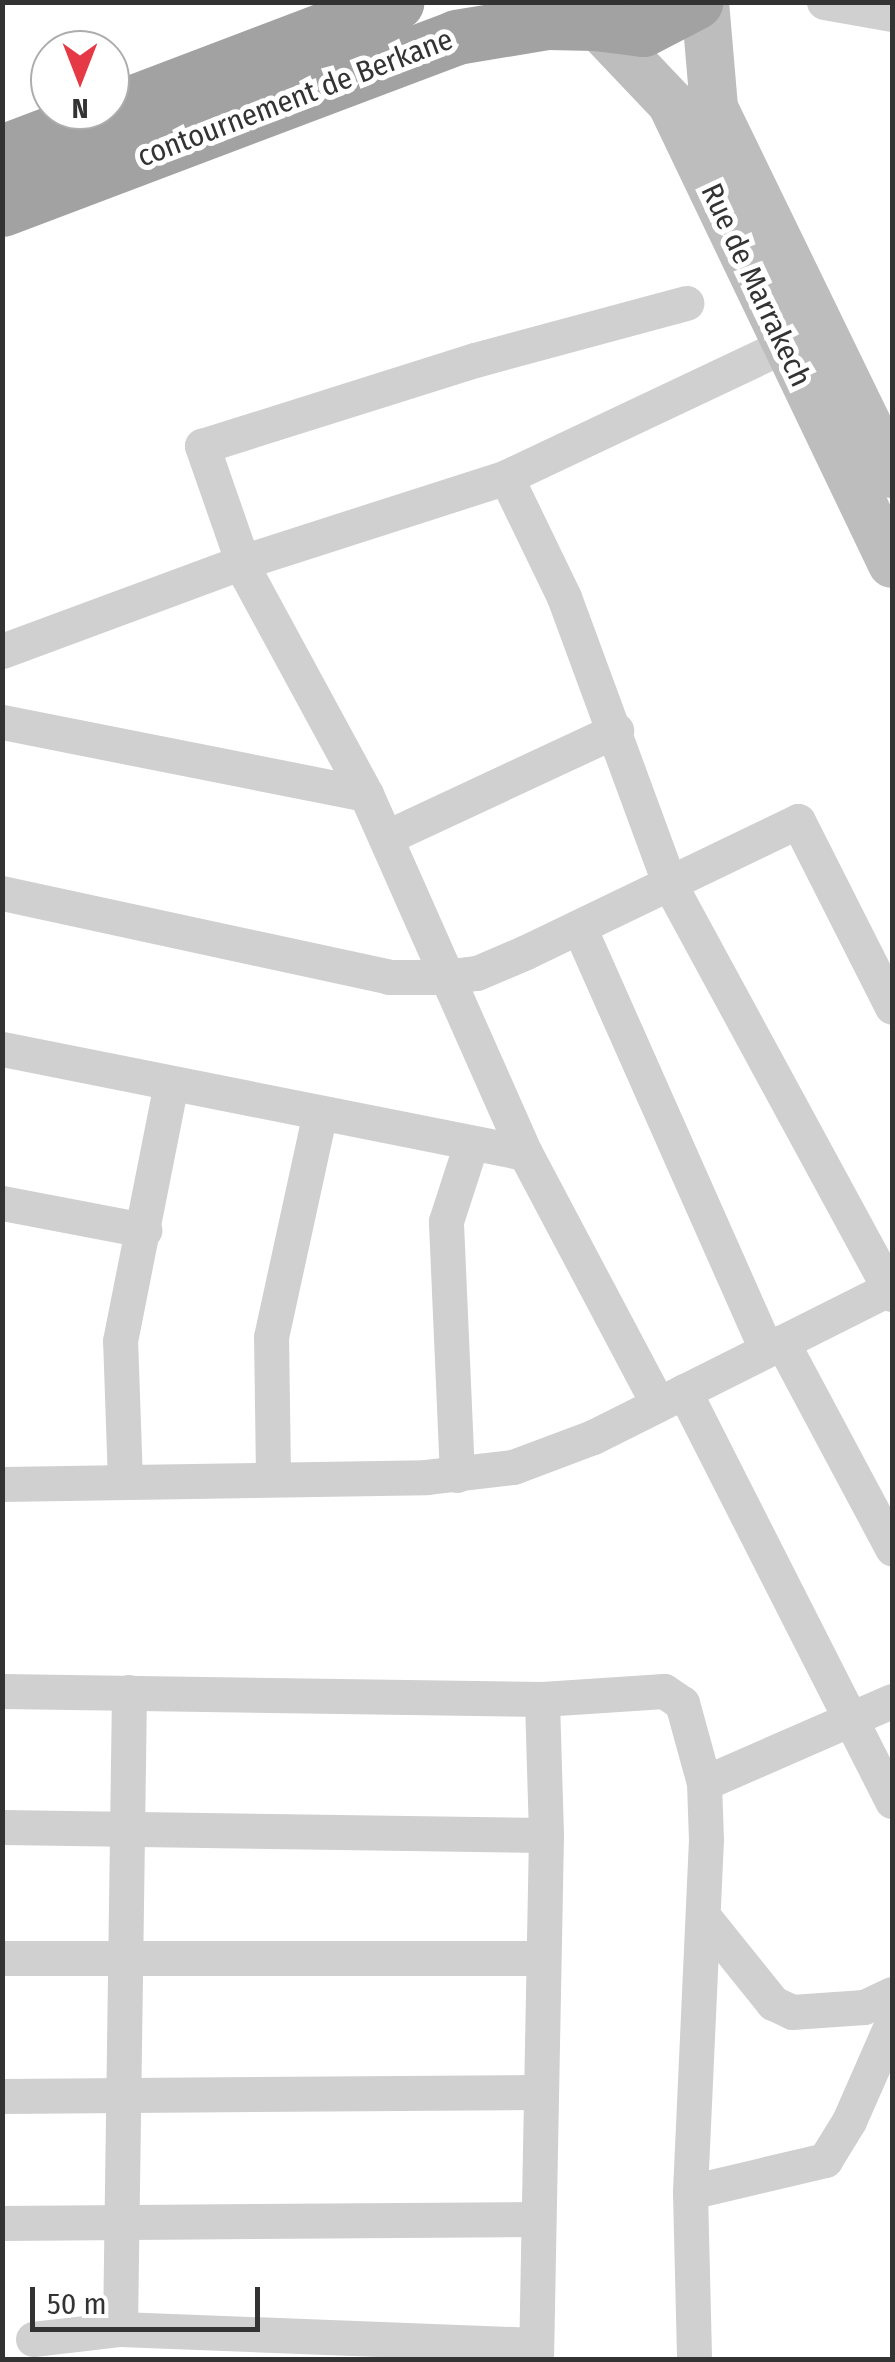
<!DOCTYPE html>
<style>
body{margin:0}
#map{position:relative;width:895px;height:2362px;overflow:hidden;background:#fff;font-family:"Fira Sans Condensed",sans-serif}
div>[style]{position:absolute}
.minor>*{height:35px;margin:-17.5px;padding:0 17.5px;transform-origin:17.5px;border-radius:17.5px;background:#d0d0d0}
.secondary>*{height:48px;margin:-24px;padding:0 24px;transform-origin:24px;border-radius:24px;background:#bdbdbd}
.trunk>*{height:55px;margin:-27.5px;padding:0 27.5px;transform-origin:27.5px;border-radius:27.5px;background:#a2a2a2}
span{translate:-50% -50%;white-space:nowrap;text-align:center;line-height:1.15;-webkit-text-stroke:10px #fff;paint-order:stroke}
.street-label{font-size:30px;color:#333}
.frame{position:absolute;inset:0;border:5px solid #333;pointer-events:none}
.north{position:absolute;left:30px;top:30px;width:100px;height:100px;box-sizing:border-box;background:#fff;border:2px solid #adadad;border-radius:50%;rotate:180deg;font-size:28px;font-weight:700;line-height:40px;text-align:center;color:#333}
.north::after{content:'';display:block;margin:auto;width:35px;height:45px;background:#e63946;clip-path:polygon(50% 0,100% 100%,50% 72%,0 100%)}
.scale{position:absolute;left:30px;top:2287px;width:230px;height:45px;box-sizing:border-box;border:5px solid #333;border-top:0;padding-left:12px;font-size:30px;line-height:35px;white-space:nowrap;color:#333;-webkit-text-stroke:8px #fff;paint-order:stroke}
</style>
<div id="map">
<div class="minor">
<div style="left:824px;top:2px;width:69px;rotate:10deg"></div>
<div style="left:506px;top:477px;width:133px;rotate:64.2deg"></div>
<div style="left:564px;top:597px;width:305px;rotate:69.8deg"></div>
<div style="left:669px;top:883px;width:468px;rotate:61.5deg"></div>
<div style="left:2px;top:651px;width:256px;rotate:-20.3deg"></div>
<div style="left:242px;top:562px;width:277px;rotate:-17.8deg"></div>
<div style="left:506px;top:477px;width:309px;rotate:-25.3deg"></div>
<div style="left:2px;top:722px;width:371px;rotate:11.2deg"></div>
<div style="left:387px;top:837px;width:253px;rotate:-25deg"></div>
<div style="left:2px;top:893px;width:396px;rotate:12.2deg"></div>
<div style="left:389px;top:977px;width:54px"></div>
<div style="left:443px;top:977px;width:34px;rotate:-7deg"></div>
<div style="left:477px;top:973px;width:53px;rotate:-23.2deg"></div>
<div style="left:526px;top:952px;width:302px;rotate:-25.7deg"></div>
<div style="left:798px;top:821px;width:208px;rotate:63.2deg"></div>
<div style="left:579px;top:927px;width:462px;rotate:66.1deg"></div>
<div style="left:2px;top:1049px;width:533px;rotate:11.25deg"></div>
<div style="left:2px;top:1203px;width:145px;rotate:10.8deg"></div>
<div style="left:782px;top:1342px;width:234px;rotate:61.9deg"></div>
<div style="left:684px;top:1391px;width:460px;rotate:63.1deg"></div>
<div style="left:658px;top:1404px;width:284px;rotate:-117.9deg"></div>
<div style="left:525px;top:1153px;width:393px;rotate:-113.9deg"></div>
<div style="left:366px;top:794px;width:249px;rotate:-118.5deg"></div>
<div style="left:247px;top:575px;width:137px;rotate:-109.2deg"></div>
<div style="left:202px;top:446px;width:286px;rotate:-17.5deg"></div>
<div style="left:475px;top:360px;width:219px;rotate:-15.1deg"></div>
<div style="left:457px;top:1475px;width:254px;rotate:-92.5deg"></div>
<div style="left:446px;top:1221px;width:81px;rotate:-72deg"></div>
<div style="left:273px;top:1476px;width:139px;rotate:-90.8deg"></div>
<div style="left:271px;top:1337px;width:229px;rotate:-77.7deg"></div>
<div style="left:125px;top:1481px;width:140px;rotate:-92deg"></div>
<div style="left:120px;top:1341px;width:263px;rotate:-78.8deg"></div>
<div style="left:2px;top:1484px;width:424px;rotate:-0.9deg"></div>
<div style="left:426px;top:1477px;width:88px;rotate:-6.6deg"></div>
<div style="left:513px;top:1467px;width:85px;rotate:-20.6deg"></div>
<div style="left:593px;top:1437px;width:335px;rotate:-26.6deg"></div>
<div style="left:2px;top:1691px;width:540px;rotate:0.85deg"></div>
<div style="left:542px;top:1699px;width:122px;rotate:-3.8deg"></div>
<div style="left:664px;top:1691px;width:22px;rotate:34deg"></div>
<div style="left:682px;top:1703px;width:83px;rotate:74.6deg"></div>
<div style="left:704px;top:1783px;width:56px;rotate:88deg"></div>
<div style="left:706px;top:1839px;width:353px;rotate:92.6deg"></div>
<div style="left:690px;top:2192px;width:168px;rotate:88.6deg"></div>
<div style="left:704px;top:1783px;width:205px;rotate:-23.6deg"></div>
<div style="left:2px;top:1827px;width:544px;rotate:0.84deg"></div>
<div style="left:703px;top:1916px;width:112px;rotate:51.2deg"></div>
<div style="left:773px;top:2003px;width:21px;rotate:25deg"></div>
<div style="left:792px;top:2012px;width:72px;rotate:-4deg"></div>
<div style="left:864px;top:2007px;width:31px;rotate:-25deg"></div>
<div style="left:2px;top:1958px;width:539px"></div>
<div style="left:2px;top:2096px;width:537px;rotate:-0.43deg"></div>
<div style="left:690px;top:2192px;width:139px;rotate:-13.3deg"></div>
<div style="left:825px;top:2160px;width:46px;rotate:-58.4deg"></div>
<div style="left:849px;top:2121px;width:107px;rotate:-66.3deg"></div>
<div style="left:2px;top:2223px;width:535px;rotate:-0.43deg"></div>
<div style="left:120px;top:2329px;width:637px;rotate:-89.19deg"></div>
<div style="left:33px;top:2339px;width:88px;rotate:-6.6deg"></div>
<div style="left:120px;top:2329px;width:416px;rotate:2.2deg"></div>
<div style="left:536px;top:2360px;width:525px;rotate:-88.91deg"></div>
<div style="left:546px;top:1835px;width:136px;rotate:-91.7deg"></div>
</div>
<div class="secondary">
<div style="left:705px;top:2px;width:106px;rotate:85.1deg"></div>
<div style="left:714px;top:108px;width:407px;rotate:64.1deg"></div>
<div style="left:595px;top:23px;width:110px;rotate:46.5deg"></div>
<div style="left:671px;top:103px;width:511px;rotate:64.39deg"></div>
</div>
<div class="trunk">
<div style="left:567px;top:5px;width:33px;rotate:33deg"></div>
<div style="left:595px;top:23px;width:48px;rotate:7.1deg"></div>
<div style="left:643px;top:29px;width:59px;rotate:-27.4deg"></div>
<div style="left:2px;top:152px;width:422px;rotate:-20.8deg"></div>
<div style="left:2px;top:209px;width:485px;rotate:-20.7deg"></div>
<div style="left:456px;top:37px;width:93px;rotate:-9.3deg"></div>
<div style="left:548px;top:22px;width:47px;rotate:1.2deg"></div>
</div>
<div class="street-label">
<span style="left:295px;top:98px;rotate:-21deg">contournement de Berkane</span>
<span style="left:756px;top:285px;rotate:65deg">Rue de Marrakech</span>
</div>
<div class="frame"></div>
<div class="north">N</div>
<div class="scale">50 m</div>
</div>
